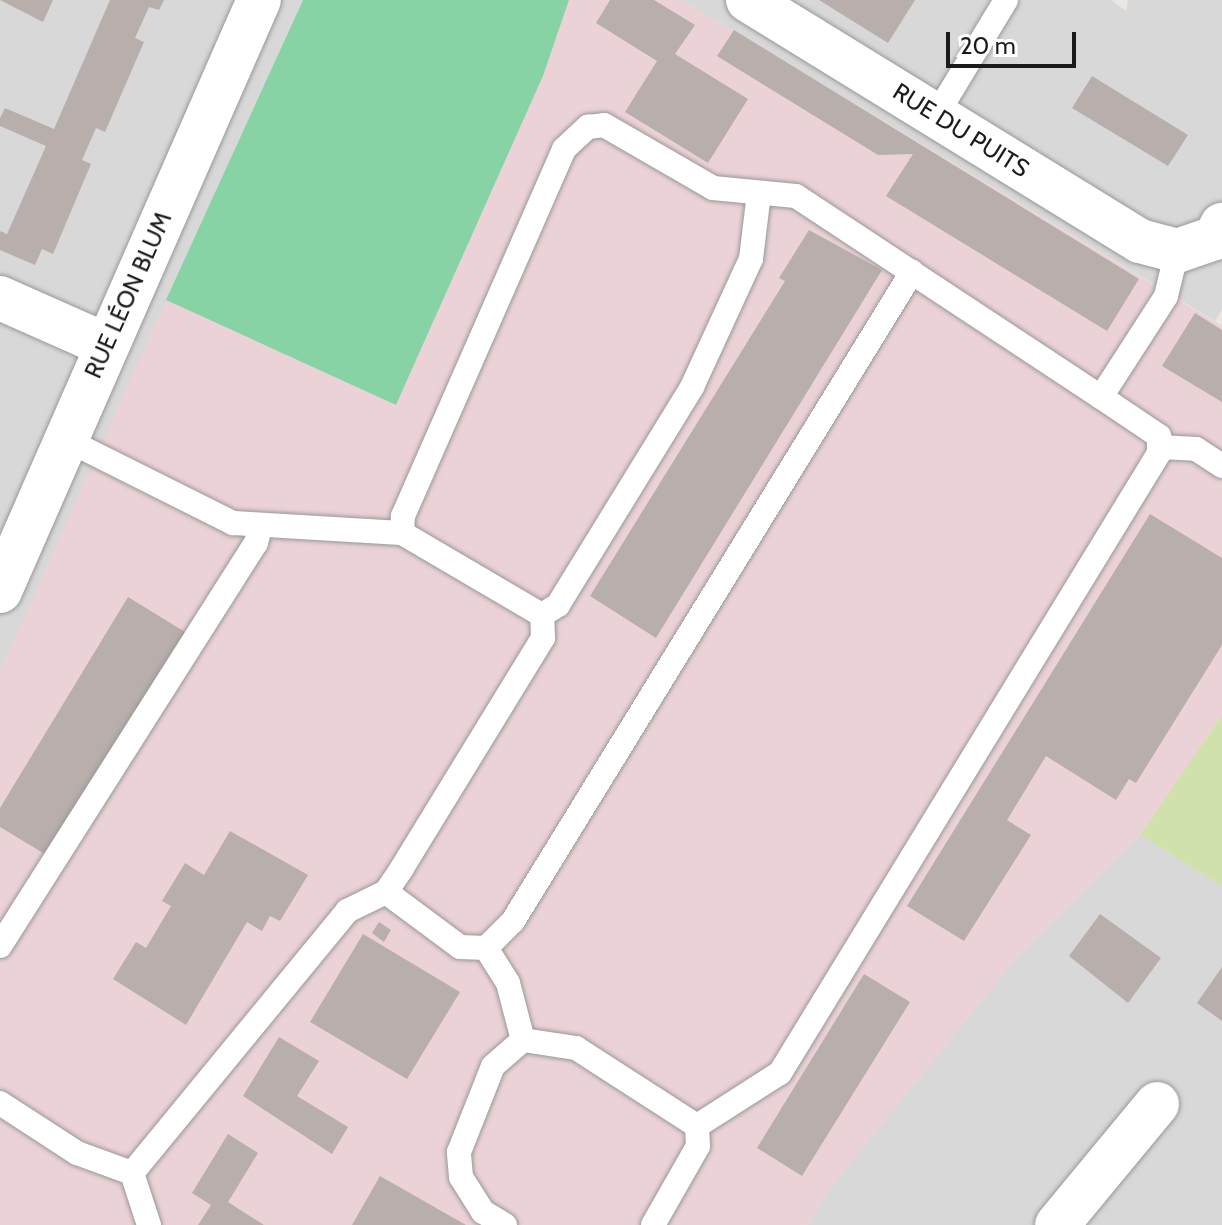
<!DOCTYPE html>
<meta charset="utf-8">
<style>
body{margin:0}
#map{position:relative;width:1222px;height:1225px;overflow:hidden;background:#ebe6e1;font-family:Cabin,sans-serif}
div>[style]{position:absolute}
.residential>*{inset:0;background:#d9d8d8}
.commercial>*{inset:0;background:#ebd2d6}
.grass>*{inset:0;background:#d1e1ac}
.pitch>*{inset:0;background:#87d3a5}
.building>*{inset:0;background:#b8aeab}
.roads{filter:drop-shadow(0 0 2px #989898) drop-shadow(0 0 2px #989898)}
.lane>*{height:24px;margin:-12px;padding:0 12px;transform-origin:12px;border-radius:12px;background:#fff}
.street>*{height:44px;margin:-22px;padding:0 22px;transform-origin:22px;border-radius:22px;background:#fff}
span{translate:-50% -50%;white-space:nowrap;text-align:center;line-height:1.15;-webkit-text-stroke:7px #fff;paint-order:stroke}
.street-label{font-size:24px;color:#1b1b1b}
.scale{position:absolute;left:946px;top:32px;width:130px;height:36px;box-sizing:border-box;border:4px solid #1b1b1b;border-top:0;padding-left:10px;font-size:24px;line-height:28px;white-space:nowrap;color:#1b1b1b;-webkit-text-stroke:6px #fff;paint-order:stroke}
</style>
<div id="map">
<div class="residential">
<div style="clip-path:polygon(0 0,303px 0,0 672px)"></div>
<div style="clip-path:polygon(682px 0,1111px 0,1126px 11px,1128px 0,1222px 0,1222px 309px,1215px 321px)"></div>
<div style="clip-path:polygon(1140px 835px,1222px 886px,1222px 1225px,807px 1225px,830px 1188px,1013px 961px)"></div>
</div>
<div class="commercial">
<div style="clip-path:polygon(569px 0,682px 0,1222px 326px,1222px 715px,1140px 835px,1013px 961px,830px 1188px,807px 1225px,0 1225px,0 672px,166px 300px,396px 405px,543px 76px)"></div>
</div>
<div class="grass">
<div style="clip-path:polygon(1222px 715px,1222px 886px,1140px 835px)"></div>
</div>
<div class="pitch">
<div style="clip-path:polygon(303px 0,569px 0,543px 76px,396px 405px,166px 300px)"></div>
</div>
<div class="building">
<div style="clip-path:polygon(0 0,53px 0,43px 22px)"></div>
<div style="clip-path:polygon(110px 0,164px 0,159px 10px,149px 7px,135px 38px,144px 42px,105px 132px,96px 128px,82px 160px,91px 164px,53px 254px,42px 249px,35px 265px,0 250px,0 231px,7px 234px,46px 146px,0 126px,0 118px,5px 108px,54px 129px)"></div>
<div style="clip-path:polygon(610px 0,654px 0,695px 25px,675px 54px,748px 99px,708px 163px,625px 112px,657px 61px,596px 23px)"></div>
<div style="clip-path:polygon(819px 0,915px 0,888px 43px)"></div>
<div style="clip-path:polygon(734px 30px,1139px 279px,1107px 331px,886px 196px,913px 154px,878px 155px,717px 56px)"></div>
<div style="clip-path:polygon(1092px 76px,1188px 135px,1168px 166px,1072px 108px)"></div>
<div style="clip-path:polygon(809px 230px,882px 270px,656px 638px,590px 596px,785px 281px,779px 278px)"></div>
<div style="clip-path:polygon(1195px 313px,1222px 330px,1222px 402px,1162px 366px)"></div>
<div style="clip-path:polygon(1150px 514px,1222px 558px,1222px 645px,1136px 783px,1129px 779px,1116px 800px,1046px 756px,1007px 820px,1031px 835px,964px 941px,907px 906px)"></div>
<div style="clip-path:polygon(128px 597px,185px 632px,48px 856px,0 827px,0 808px)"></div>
<div style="clip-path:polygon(230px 831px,308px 875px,280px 921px,270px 916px,262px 931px,247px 922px,186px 1025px,113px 979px,136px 942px,146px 948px,171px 906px,162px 901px,185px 863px,204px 875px)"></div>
<div style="clip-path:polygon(1100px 914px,1161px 958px,1128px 1003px,1069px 956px)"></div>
<div style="clip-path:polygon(379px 922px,391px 930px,384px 942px,372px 933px)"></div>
<div style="clip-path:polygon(363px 934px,460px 992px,407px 1079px,310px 1022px)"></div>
<div style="clip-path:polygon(1222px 967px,1222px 1021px,1197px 1003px)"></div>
<div style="clip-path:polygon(864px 974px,910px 1002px,802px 1176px,757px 1148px)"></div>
<div style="clip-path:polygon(279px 1037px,319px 1061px,297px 1096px,348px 1127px,332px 1154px,243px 1096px)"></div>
<div style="clip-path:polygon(228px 1134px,258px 1153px,228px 1202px,264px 1225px,198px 1225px,211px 1205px,192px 1193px)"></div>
<div style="clip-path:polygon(380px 1176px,466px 1225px,352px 1225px)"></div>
</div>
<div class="roads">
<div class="lane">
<div style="left:937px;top:114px;width:133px;rotate:-58.8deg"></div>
<div style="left:65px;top:439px;width:188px;rotate:26.6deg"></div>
<div style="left:233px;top:523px;width:169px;rotate:3.4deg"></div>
<div style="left:402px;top:533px;width:162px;rotate:30.4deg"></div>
<div style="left:1160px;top:447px;width:36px;rotate:3deg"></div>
<div style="left:1196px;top:449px;width:31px;rotate:33deg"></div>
<div style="left:402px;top:533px;width:17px;rotate:-87deg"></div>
<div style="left:403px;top:516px;width:401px;rotate:-66.3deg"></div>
<div style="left:564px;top:149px;width:33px;rotate:-43deg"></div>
<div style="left:588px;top:127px;width:16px;rotate:-7deg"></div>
<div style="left:604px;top:125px;width:126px;rotate:30deg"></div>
<div style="left:713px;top:188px;width:83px;rotate:5.5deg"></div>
<div style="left:796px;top:196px;width:365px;rotate:33.4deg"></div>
<div style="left:1101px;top:397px;width:120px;rotate:-57.2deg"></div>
<div style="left:1166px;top:296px;width:46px;rotate:-76.3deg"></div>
<div style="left:386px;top:892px;width:92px;rotate:36.6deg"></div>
<div style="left:460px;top:947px;width:26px;rotate:2deg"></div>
<div style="left:486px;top:948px;width:38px;rotate:-45deg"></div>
<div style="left:513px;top:921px;width:762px;rotate:-58.42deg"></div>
<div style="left:0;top:946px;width:477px;rotate:-57.6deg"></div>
<div style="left:256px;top:543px;width:16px;rotate:-76deg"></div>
<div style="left:486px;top:948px;width:41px;rotate:57.8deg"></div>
<div style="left:508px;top:983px;width:59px;rotate:75.3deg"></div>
<div style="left:0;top:1103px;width:92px;rotate:33deg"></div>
<div style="left:77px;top:1153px;width:59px;rotate:20deg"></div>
<div style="left:149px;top:1225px;width:55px;rotate:-108.1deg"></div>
<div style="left:132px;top:1173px;width:339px;rotate:-50.6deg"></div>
<div style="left:347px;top:911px;width:43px;rotate:-26deg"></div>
<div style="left:386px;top:892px;width:29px;rotate:-56deg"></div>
<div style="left:402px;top:868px;width:270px;rotate:-58.5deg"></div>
<div style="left:543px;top:638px;width:23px;rotate:-92deg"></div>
<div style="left:542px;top:615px;width:19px;rotate:-32deg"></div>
<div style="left:558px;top:605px;width:256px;rotate:-58.4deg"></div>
<div style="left:692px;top:387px;width:141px;rotate:-65.3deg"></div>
<div style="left:751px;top:259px;width:66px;rotate:-83.1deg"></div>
<div style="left:505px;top:1225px;width:26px;rotate:-149deg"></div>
<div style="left:483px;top:1212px;width:41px;rotate:-122.2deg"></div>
<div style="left:461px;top:1177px;width:25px;rotate:-95deg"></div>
<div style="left:459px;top:1152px;width:92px;rotate:-68.4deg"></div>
<div style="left:493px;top:1066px;width:40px;rotate:-41deg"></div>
<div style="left:523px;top:1040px;width:54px;rotate:8.6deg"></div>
<div style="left:576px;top:1048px;width:144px;rotate:32.8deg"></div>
<div style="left:653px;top:1225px;width:91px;rotate:-60.3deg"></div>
<div style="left:698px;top:1146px;width:20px;rotate:-93deg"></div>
<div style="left:697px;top:1126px;width:98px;rotate:-32.6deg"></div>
<div style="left:780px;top:1073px;width:727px;rotate:-58.56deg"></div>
<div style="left:1159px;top:453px;width:17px;rotate:-90deg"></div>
<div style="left:1159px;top:436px;width:70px;rotate:-146.1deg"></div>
</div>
<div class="street">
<div style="left:748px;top:0;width:460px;rotate:31.6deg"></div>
<div style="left:1140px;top:241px;width:38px;rotate:15deg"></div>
<div style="left:1177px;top:251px;width:40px;rotate:-18.9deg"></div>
<div style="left:1215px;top:238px;width:15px;rotate:-62deg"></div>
<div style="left:0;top:298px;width:116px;rotate:23.9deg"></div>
<div style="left:0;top:591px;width:645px;rotate:-66.34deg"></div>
<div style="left:1057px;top:1225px;width:157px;rotate:-50.4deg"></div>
</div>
</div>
<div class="street-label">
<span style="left:961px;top:130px;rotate:32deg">RUE DU PUITS</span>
<span style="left:128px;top:295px;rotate:-66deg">RUE LÉON BLUM</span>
</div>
<div class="scale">20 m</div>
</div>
